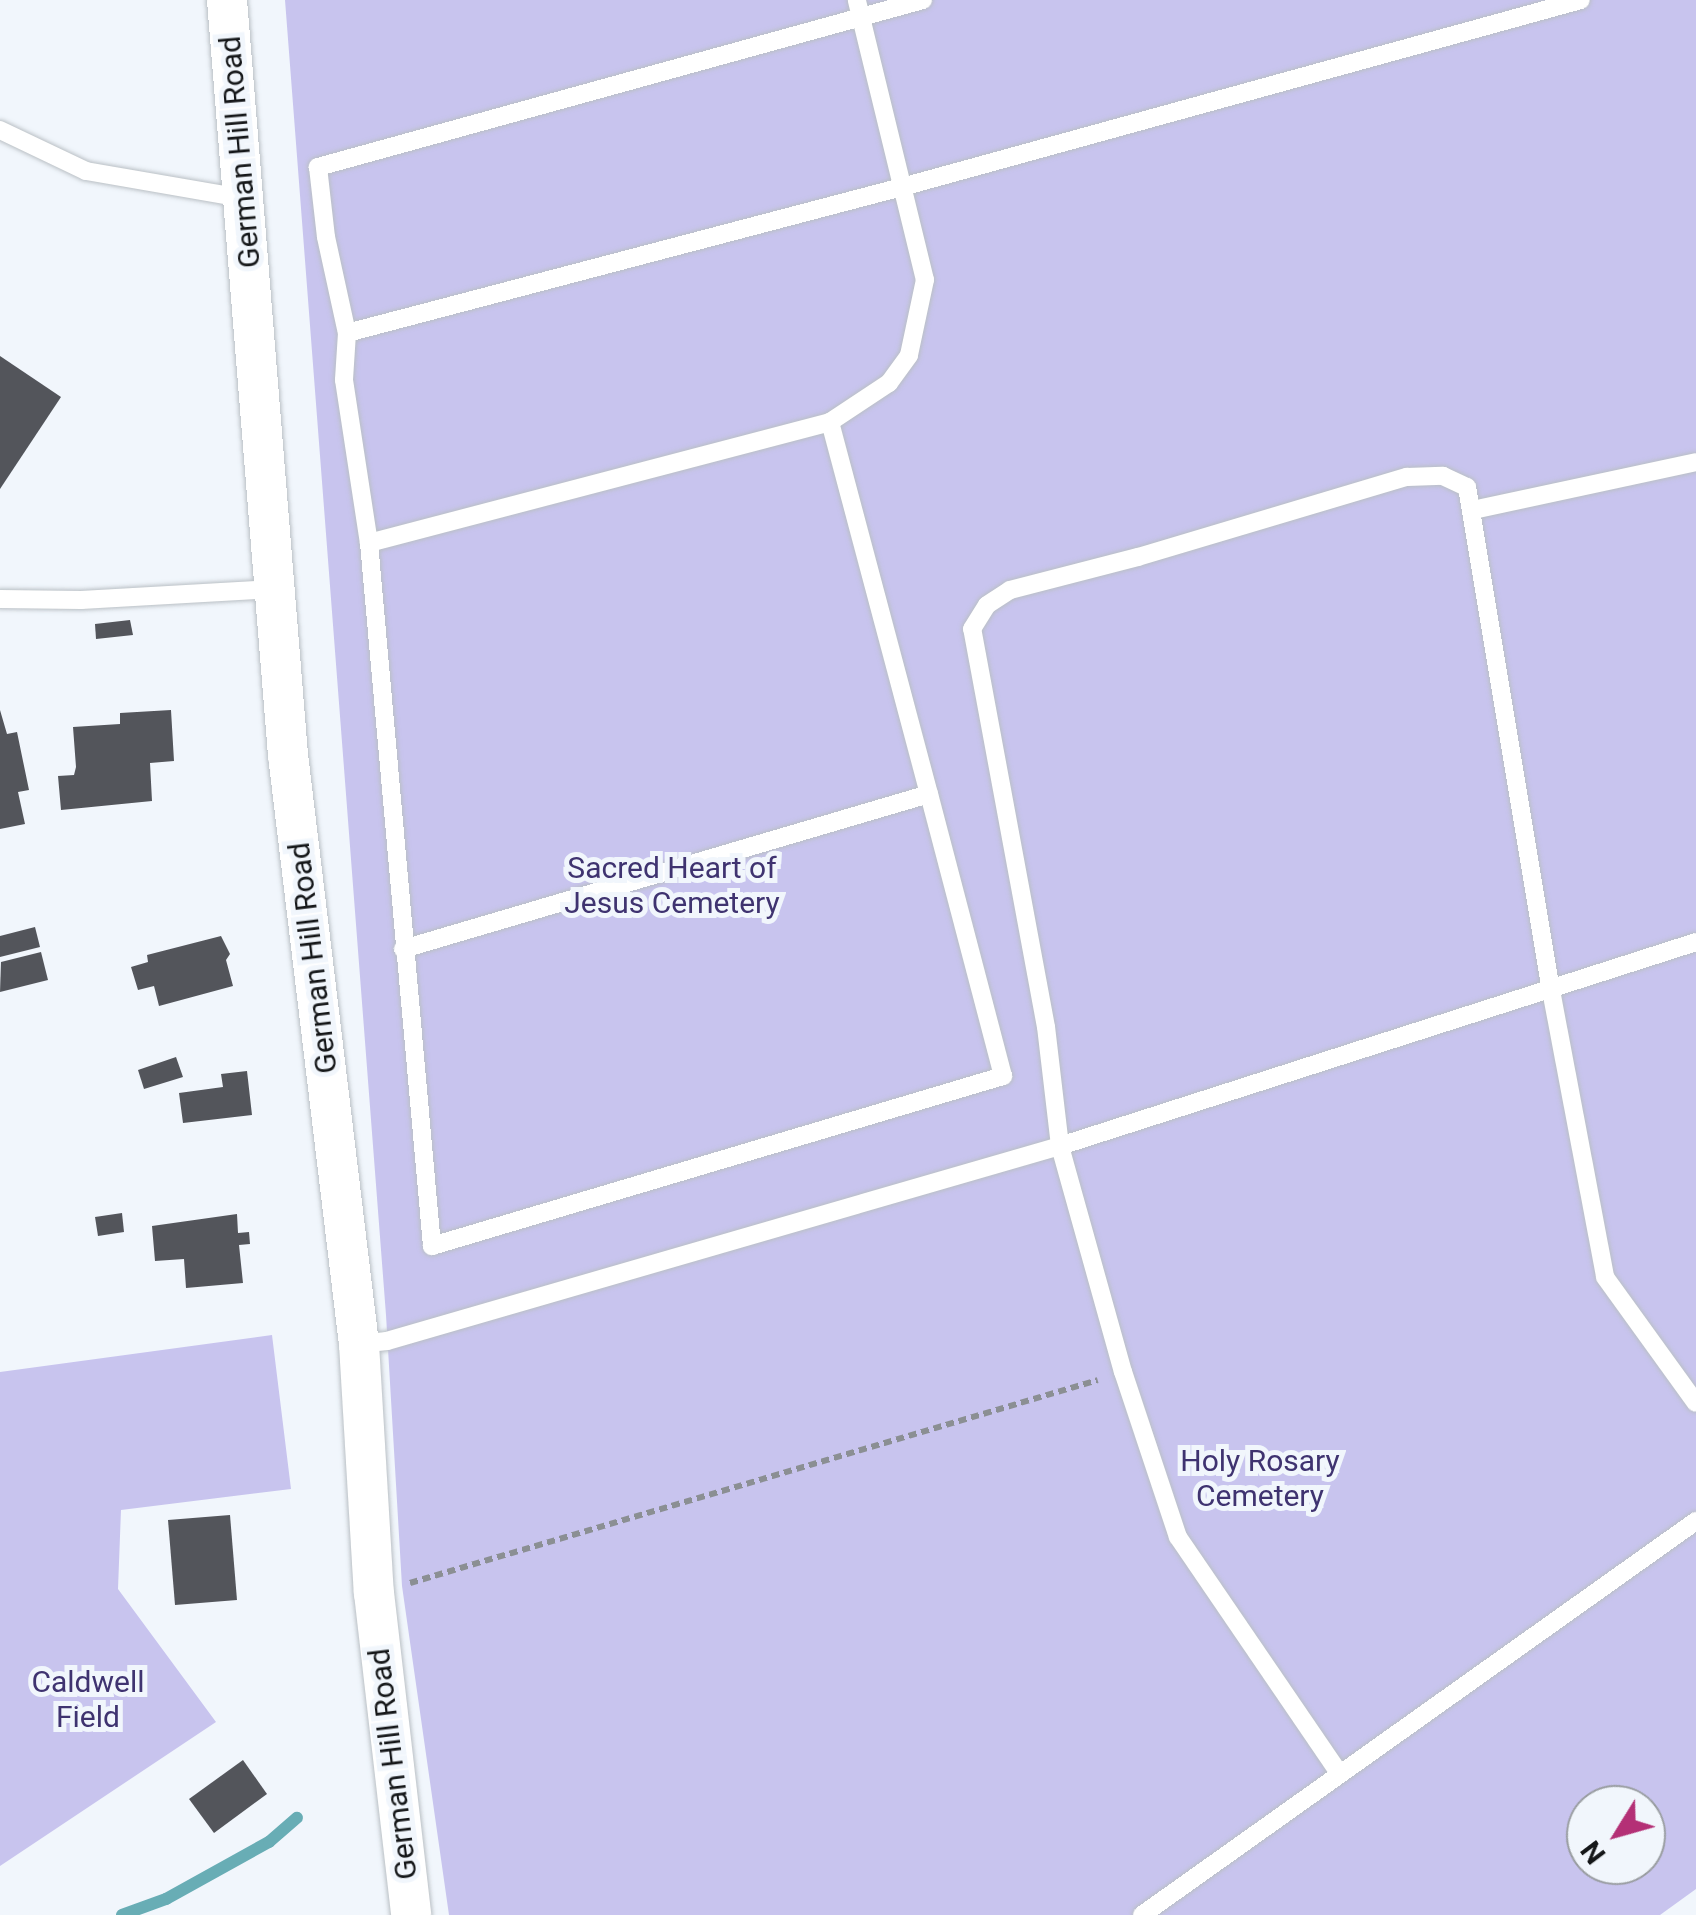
<!DOCTYPE html>
<style>
body{margin:0}
#map{position:relative;width:1696px;height:1915px;overflow:hidden;background:#f1f6fc;font-family:Roboto,sans-serif}
div>[style]{position:absolute}
.green>*{inset:0;background:#c8c4ee}
.stream>*{height:12px;margin:-6px;padding:0 6px;transform-origin:6px;border-radius:6px;background:#68adb5}
.building>*{inset:0;background:#53555b}
.path>*{height:6px;margin-top:-3px;transform-origin:0;background:repeating-linear-gradient(90deg,#8b8f93 0 8px,transparent 0 13px)}
.roads{filter:drop-shadow(0 0 2px #bac0c5) drop-shadow(0 0 2px #bac0c5)}
.service>*{height:18px;margin:-9px;padding:0 9px;transform-origin:9px;border-radius:9px;background:#fff}
.tertiary>*{height:40px;margin:-20px;padding:0 20px;transform-origin:20px;border-radius:20px;background:#fff}
span{translate:-50% -50%;white-space:nowrap;text-align:center;line-height:1.15;-webkit-text-stroke:10px #f1f6fc;paint-order:stroke}
.street-label{font-size:30px;color:#151719}
.park-label{font-size:30px;color:#3f3370}
.north{position:absolute;left:1566px;top:1785px;width:100px;height:100px;box-sizing:border-box;background:#f1f6fc;border:2px solid #999da1;border-radius:50%;rotate:233deg;font-size:28px;font-weight:700;line-height:40px;text-align:center;color:#151719}
.north::after{content:'';display:block;margin:auto;width:35px;height:45px;background:#b43076;clip-path:polygon(50% 0,100% 100%,50% 72%,0 100%)}
</style>
<div id="map">
<div class="green">
<div style="clip-path:polygon(evenodd,285px 0,1696px 0,1696px 1889px,1660px 1915px,449px 1915px,402px 1586px,386px 1315px,285px 0,1586px 1805px,1646px 1805px,1646px 1865px,1586px 1865px,1586px 1805px)"></div>
<div style="clip-path:polygon(272px 1335px,291px 1489px,121px 1510px,118px 1589px,216px 1722px,0 1866px,0 1372px)"></div>
</div>
<div class="stream">
<div style="left:122px;top:1915px;width:47px;rotate:-20deg"></div>
<div style="left:166px;top:1899px;width:118px;rotate:-29deg"></div>
<div style="left:269px;top:1842px;width:37px;rotate:-41deg"></div>
</div>
<div class="building">
<div style="clip-path:polygon(0 356px,61px 397px,0 489px)"></div>
<div style="clip-path:polygon(130px 620px,133px 635px,96px 639px,95px 624px)"></div>
<div style="clip-path:polygon(0 710px,7px 734px,17px 732px,29px 790px,18px 792px,25px 824px,0 829px)"></div>
<div style="clip-path:polygon(171px 710px,174px 761px,150px 763px,152px 801px,61px 810px,58px 776px,74px 775px,76px 767px,73px 727px,120px 724px,120px 713px)"></div>
<div style="clip-path:polygon(35px 927px,40px 947px,0 957px,0 936px)"></div>
<div style="clip-path:polygon(221px 936px,230px 954px,226px 960px,233px 986px,159px 1006px,154px 986px,138px 990px,131px 967px,148px 962px,147px 955px)"></div>
<div style="clip-path:polygon(41px 952px,48px 980px,0 992px,1px 962px)"></div>
<div style="clip-path:polygon(176px 1057px,183px 1077px,144px 1089px,138px 1070px)"></div>
<div style="clip-path:polygon(247px 1071px,252px 1115px,183px 1123px,179px 1093px,223px 1087px,221px 1074px)"></div>
<div style="clip-path:polygon(122px 1213px,124px 1232px,98px 1236px,95px 1217px)"></div>
<div style="clip-path:polygon(237px 1214px,238px 1233px,249px 1232px,250px 1244px,239px 1245px,243px 1283px,186px 1288px,184px 1259px,155px 1261px,152px 1226px)"></div>
<div style="clip-path:polygon(230px 1515px,237px 1600px,175px 1605px,168px 1520px)"></div>
<div style="clip-path:polygon(243px 1760px,267px 1794px,214px 1833px,189px 1799px)"></div>
</div>
<div class="path">
<div style="left:410px;top:1583px;width:717px;rotate:-16.44deg"></div>
</div>
<div class="roads">
<div class="service">
<div style="left:923px;top:0;width:628px;rotate:164.57deg"></div>
<div style="left:318px;top:167px;width:70px;rotate:83.5deg"></div>
<div style="left:326px;top:237px;width:98px;rotate:77.7deg"></div>
<div style="left:347px;top:333px;width:47px;rotate:93.7deg"></div>
<div style="left:344px;top:380px;width:165px;rotate:81.3deg"></div>
<div style="left:369px;top:543px;width:706px;rotate:84.88deg"></div>
<div style="left:432px;top:1246px;width:596px;rotate:-16.58deg"></div>
<div style="left:1003px;top:1076px;width:292px;rotate:-104.7deg"></div>
<div style="left:0;top:130px;width:95px;rotate:25.5deg"></div>
<div style="left:86px;top:171px;width:159px;rotate:9.8deg"></div>
<div style="left:347px;top:333px;width:574px;rotate:-14.74deg"></div>
<div style="left:902px;top:187px;width:704px;rotate:-15.4deg"></div>
<div style="left:1473px;top:510px;width:228px;rotate:-12.1deg"></div>
<div style="left:369px;top:543px;width:477px;rotate:-14.7deg"></div>
<div style="left:830px;top:422px;width:71px;rotate:-33.5deg"></div>
<div style="left:889px;top:383px;width:34px;rotate:-54deg"></div>
<div style="left:909px;top:355px;width:77px;rotate:-78deg"></div>
<div style="left:925px;top:280px;width:288px;rotate:-103.7deg"></div>
<div style="left:0;top:599px;width:81px;rotate:0.7deg"></div>
<div style="left:81px;top:600px;width:193px;rotate:-3.3deg"></div>
<div style="left:403px;top:949px;width:548px;rotate:-16.42deg"></div>
<div style="left:929px;top:794px;width:385px;rotate:-104.9deg"></div>
<div style="left:359px;top:1344px;width:28px;rotate:-6deg"></div>
<div style="left:387px;top:1341px;width:701px;rotate:-16.16deg"></div>
<div style="left:1060px;top:1146px;width:668px;rotate:-17.78deg"></div>
<div style="left:1339px;top:1773px;width:286px;rotate:-124.3deg"></div>
<div style="left:1178px;top:1537px;width:174px;rotate:-108.4deg"></div>
<div style="left:1123px;top:1372px;width:235px;rotate:-105.6deg"></div>
<div style="left:1060px;top:1146px;width:120px;rotate:-96.7deg"></div>
<div style="left:1046px;top:1027px;width:405px;rotate:-100.5deg"></div>
<div style="left:972px;top:629px;width:28px;rotate:-58deg"></div>
<div style="left:987px;top:605px;width:27px;rotate:-33deg"></div>
<div style="left:1010px;top:590px;width:132px;rotate:-14.5deg"></div>
<div style="left:1138px;top:557px;width:281px;rotate:-16.6deg"></div>
<div style="left:1407px;top:477px;width:36px;rotate:-2deg"></div>
<div style="left:1443px;top:476px;width:26px;rotate:25deg"></div>
<div style="left:1467px;top:487px;width:505px;rotate:80.54deg"></div>
<div style="left:1550px;top:985px;width:297px;rotate:79.3deg"></div>
<div style="left:1605px;top:1277px;width:155px;rotate:54.2deg"></div>
<div style="left:1142px;top:1915px;width:680px;rotate:-35.42deg"></div>
</div>
<div class="tertiary">
<div style="left:227px;top:0;width:757px;rotate:85.38deg"></div>
<div style="left:288px;top:755px;width:593px;rotate:83.13deg"></div>
<div style="left:359px;top:1344px;width:249px;rotate:86.6deg"></div>
<div style="left:374px;top:1593px;width:324px;rotate:83.4deg"></div>
</div>
</div>
<div class="street-label">
<span style="left:240px;top:152px;rotate:-95deg">German Hill Road</span>
<span style="left:313px;top:958px;rotate:-97deg">German Hill Road</span>
<span style="left:393px;top:1764px;rotate:-97deg">German Hill Road</span>
</div>
<div class="park-label">
<span style="left:672px;top:885px">Sacred Heart of<br>Jesus Cemetery</span>
<span style="left:1260px;top:1478px">Holy Rosary<br>Cemetery</span>
<span style="left:88px;top:1699px">Caldwell<br>Field</span>
</div>
<div class="north">N</div>
</div>
